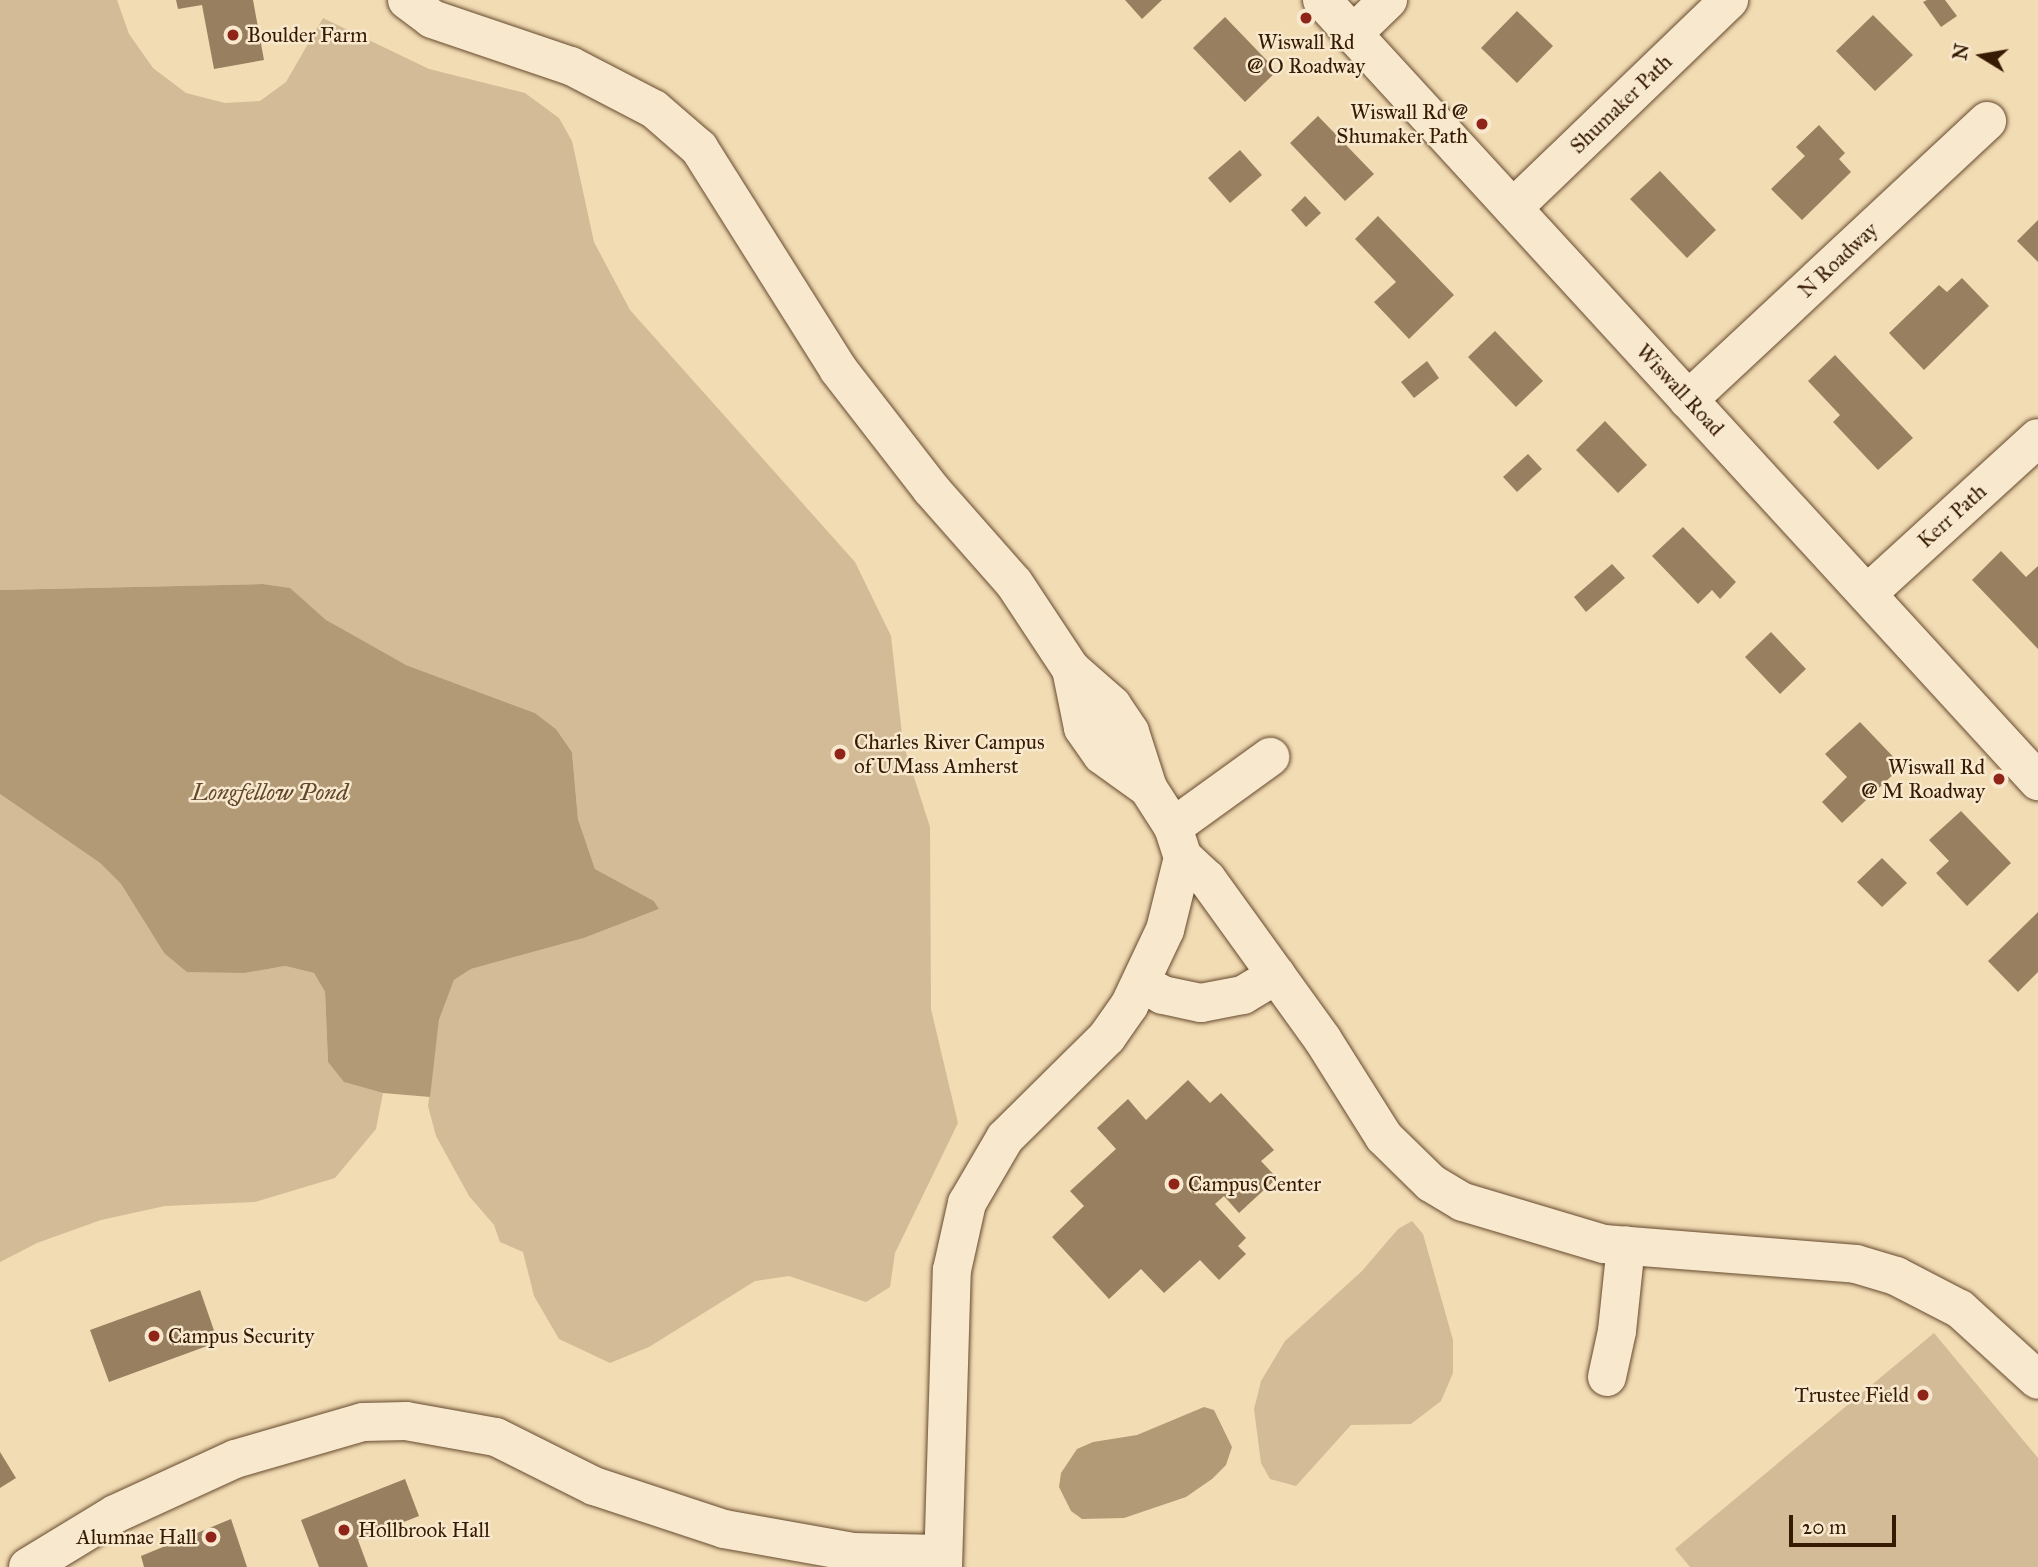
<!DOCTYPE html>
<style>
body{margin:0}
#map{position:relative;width:2038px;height:1567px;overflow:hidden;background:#f2dcb4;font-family:"IM FELL Great Primer",serif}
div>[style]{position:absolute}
.green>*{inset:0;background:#d2bb96}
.water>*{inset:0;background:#b29a77}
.building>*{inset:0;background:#987f5f}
.roads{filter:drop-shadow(0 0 2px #664a2e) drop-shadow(0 0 2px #664a2e)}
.minor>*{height:38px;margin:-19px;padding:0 19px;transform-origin:19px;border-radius:19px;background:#f7e8ce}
.dots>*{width:19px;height:19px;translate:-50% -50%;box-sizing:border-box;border:4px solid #f7e8ce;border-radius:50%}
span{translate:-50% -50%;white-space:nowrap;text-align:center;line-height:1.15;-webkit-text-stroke:5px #f7e8ce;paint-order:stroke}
.poi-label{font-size:21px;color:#371a02}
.left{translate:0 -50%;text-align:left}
.right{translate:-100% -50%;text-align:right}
.street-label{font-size:21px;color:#371a02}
.water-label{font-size:23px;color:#62472b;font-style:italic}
.north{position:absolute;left:1947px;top:21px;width:70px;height:70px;-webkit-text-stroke:5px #f7e8ce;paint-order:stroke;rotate:281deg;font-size:19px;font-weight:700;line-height:28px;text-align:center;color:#371a02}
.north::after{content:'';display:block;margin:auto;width:24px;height:32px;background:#371a02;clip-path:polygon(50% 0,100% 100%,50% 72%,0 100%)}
.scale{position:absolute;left:1789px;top:1515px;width:107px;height:32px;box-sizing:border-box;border:4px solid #371a02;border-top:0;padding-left:9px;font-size:21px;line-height:24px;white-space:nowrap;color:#371a02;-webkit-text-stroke:5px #f7e8ce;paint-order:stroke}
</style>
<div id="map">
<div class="green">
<div style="clip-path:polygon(0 0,117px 0,129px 34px,153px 68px,186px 93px,225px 103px,260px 101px,286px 82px,323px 18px,429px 69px,525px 93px,559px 118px,572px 141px,594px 242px,630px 310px,855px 562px,891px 636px,903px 743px,930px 827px,931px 1009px,958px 1123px,895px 1253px,890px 1287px,866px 1302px,789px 1276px,755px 1281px,649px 1347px,610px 1363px,559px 1339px,534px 1296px,523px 1252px,500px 1242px,494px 1225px,469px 1196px,436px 1136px,428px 1106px,439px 1020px,454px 980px,471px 969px,584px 938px,659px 909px,654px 901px,595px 869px,578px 819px,572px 752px,556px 729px,535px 713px,406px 665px,359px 641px,326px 620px,289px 588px,263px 584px,0 590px)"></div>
<div style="clip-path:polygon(0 794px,100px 863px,121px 884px,164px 953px,245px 973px,285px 966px,314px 973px,325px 992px,328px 1062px,345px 1082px,383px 1093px,376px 1129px,335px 1178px,255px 1202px,165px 1206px,101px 1220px,37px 1243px,0 1262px)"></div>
<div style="clip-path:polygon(1412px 1221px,1423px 1234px,1453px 1340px,1453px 1373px,1441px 1401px,1411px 1424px,1351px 1425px,1296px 1486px,1270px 1479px,1261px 1463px,1254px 1409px,1261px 1381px,1285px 1341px,1362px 1271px,1398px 1229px)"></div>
<div style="clip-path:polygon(1934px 1333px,2038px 1458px,2038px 1567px,1690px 1567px,1675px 1549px)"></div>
</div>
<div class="water">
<div style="clip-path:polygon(263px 584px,290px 588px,326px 620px,406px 665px,535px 713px,556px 729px,572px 752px,578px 819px,595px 869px,654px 901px,659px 909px,584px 938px,471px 969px,454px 980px,439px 1020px,430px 1097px,383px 1093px,344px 1082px,328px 1062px,325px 992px,314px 973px,285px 966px,245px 973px,187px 972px,164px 953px,121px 884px,100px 863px,0 794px,0 590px)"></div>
<div style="clip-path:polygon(1204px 1407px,1214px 1410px,1232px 1447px,1226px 1465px,1212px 1479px,1186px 1497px,1124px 1518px,1082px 1519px,1071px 1511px,1059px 1487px,1061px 1473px,1077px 1449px,1093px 1442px,1137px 1435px)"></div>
</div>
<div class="building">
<div style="clip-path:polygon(176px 0,253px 0,264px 60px,214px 69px,202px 5px,178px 9px)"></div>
<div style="clip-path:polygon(1125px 0,1162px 0,1142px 19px)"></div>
<div style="clip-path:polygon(1927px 0,1945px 0,1957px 16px,1941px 27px,1923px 2px)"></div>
<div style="clip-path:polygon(1517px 11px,1553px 46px,1517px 83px,1481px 48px)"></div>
<div style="clip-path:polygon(1873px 15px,1913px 55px,1875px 91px,1836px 51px)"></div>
<div style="clip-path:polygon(1225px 17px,1277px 71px,1245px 102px,1193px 48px)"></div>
<div style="clip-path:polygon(1318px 116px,1374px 174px,1345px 201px,1290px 143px)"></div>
<div style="clip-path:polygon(1819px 125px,1845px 153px,1839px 159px,1851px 172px,1802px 220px,1771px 189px,1805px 156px,1796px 147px)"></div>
<div style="clip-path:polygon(1240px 150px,1262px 175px,1230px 203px,1208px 178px)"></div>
<div style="clip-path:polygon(1660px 171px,1716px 230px,1687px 258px,1630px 199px)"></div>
<div style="clip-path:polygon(1305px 196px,1321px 213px,1306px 227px,1291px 210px)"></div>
<div style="clip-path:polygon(1378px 216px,1454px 295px,1409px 339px,1374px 302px,1396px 282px,1355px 239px)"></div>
<div style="clip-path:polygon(2038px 220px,2038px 262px,2017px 241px)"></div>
<div style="clip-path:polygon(1962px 278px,1989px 306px,1924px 370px,1889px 333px,1939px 285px,1947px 292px)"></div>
<div style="clip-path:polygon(1495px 331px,1543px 381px,1516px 407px,1468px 357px)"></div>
<div style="clip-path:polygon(1835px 355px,1913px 438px,1878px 470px,1833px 422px,1840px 415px,1808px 381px)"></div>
<div style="clip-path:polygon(1427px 361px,1439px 378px,1414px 398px,1401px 382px)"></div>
<div style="clip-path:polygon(1605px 421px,1647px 465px,1618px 493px,1576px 450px)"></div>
<div style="clip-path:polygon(1528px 454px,1542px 469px,1517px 492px,1503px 477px)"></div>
<div style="clip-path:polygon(1683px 527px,1736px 582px,1720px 599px,1712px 590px,1698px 604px,1652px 556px)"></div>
<div style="clip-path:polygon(2001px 551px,2026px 577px,2038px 566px,2038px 649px,1972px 580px)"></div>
<div style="clip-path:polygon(1612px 564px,1625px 578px,1586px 612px,1574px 597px)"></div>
<div style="clip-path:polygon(1771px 632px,1806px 669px,1780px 694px,1745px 657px)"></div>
<div style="clip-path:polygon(1860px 722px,1902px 766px,1842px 823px,1822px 802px,1847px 777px,1825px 754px)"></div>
<div style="clip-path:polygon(1961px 811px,2011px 863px,1967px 906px,1936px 873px,1949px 861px,1929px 840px)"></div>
<div style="clip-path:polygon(1882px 858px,1907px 883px,1882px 907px,1857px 882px)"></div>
<div style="clip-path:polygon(2038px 912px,2038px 972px,2018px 992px,1988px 961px)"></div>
<div style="clip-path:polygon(1188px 1080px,1210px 1103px,1221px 1093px,1274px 1150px,1261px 1161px,1277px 1178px,1239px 1213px,1224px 1196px,1215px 1204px,1246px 1238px,1238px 1246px,1246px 1254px,1219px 1280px,1200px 1260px,1164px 1293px,1141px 1269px,1109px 1299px,1052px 1237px,1084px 1206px,1070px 1191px,1116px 1149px,1097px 1128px,1128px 1099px,1146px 1120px)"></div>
<div style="clip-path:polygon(200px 1290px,218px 1342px,109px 1382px,90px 1330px)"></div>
<div style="clip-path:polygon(0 1452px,16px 1478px,0 1488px)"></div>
<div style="clip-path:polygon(405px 1479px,419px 1516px,358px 1540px,368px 1567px,319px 1567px,301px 1520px)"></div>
<div style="clip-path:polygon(231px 1519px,247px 1567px,144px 1567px,141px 1556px)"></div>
</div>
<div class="roads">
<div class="minor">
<div style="left:407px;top:0;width:31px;rotate:37deg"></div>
<div style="left:432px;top:19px;width:147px;rotate:18.7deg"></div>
<div style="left:571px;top:66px;width:93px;rotate:27.4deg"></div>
<div style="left:654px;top:109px;width:60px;rotate:40.9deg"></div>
<div style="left:699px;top:148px;width:261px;rotate:57.8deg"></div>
<div style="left:838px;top:369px;width:152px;rotate:52.2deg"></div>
<div style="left:931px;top:489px;width:125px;rotate:48.6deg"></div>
<div style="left:1014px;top:583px;width:103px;rotate:56.5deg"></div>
<div style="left:1071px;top:669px;width:55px;rotate:41.3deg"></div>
<div style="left:1112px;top:705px;width:32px;rotate:56deg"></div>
<div style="left:1130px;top:732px;width:59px;rotate:72.2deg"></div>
<div style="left:1148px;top:788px;width:46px;rotate:57.3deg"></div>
<div style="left:1173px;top:827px;width:32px;rotate:72deg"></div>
<div style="left:1183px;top:857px;width:33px;rotate:43deg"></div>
<div style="left:1207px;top:879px;width:198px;rotate:54.2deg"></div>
<div style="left:1323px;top:1040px;width:115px;rotate:57.8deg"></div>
<div style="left:1384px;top:1137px;width:66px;rotate:44.4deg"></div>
<div style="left:1431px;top:1183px;width:37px;rotate:31deg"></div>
<div style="left:1463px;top:1202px;width:147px;rotate:16.6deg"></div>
<div style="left:1604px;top:1244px;width:253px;rotate:4.5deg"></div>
<div style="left:1856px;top:1264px;width:42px;rotate:16.7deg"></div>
<div style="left:1896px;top:1276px;width:72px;rotate:27.3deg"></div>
<div style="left:1960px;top:1309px;width:105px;rotate:42.3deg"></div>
<div style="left:1322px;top:0;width:1060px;rotate:47.49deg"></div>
<div style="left:1353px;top:34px;width:49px;rotate:-44.2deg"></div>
<div style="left:1513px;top:208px;width:300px;rotate:-43.9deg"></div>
<div style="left:1688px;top:400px;width:409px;rotate:-43deg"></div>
<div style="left:1867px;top:594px;width:231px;rotate:-42.4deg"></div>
<div style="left:1071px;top:669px;width:60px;rotate:78.5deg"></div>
<div style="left:1083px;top:728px;width:33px;rotate:55deg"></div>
<div style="left:1102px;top:755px;width:57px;rotate:35.7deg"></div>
<div style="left:1173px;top:827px;width:120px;rotate:-35.8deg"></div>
<div style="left:1142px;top:983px;width:24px;rotate:30deg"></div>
<div style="left:1163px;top:995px;width:39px;rotate:12deg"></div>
<div style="left:1201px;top:1003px;width:43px;rotate:-10.8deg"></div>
<div style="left:1243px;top:995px;width:39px;rotate:-31deg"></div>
<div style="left:1607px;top:1377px;width:47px;rotate:-77.7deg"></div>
<div style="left:1617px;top:1331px;width:86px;rotate:-84deg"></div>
<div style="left:28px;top:1567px;width:102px;rotate:-31.3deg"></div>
<div style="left:115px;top:1514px;width:132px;rotate:-24.6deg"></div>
<div style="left:235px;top:1459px;width:133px;rotate:-16.1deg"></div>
<div style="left:363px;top:1422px;width:43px;rotate:-1.3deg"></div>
<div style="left:406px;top:1421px;width:91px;rotate:10.1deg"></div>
<div style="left:496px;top:1437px;width:110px;rotate:26.6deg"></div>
<div style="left:594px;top:1486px;width:137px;rotate:18.3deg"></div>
<div style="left:724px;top:1529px;width:131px;rotate:10.1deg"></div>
<div style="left:853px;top:1552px;width:87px;rotate:1.3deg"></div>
<div style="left:943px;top:1567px;width:297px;rotate:-88.3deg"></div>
<div style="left:952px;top:1270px;width:69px;rotate:-77.4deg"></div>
<div style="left:967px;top:1203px;width:75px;rotate:-59.7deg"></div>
<div style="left:1005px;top:1138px;width:144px;rotate:-44.7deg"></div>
<div style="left:1107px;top:1037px;width:38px;rotate:-55deg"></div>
<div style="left:1129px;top:1006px;width:84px;rotate:-64.7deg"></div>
<div style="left:1165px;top:930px;width:75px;rotate:-76.1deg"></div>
</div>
</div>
<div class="dots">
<div style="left:1306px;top:18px;background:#8f2418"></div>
<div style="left:233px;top:35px;background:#8f2418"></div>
<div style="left:1482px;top:124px;background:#8f2418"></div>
<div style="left:840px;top:754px;background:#8f2418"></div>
<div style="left:1999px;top:779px;background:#8f2418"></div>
<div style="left:1174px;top:1184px;background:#8f2418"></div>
<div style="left:154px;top:1336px;background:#8f2418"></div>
<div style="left:1923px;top:1395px;background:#8f2418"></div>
<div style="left:344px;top:1530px;background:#8f2418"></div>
<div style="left:211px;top:1537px;background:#8f2418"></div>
</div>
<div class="poi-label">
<span class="left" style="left:247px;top:35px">Boulder Farm</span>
<span style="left:1306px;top:54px">Wiswall Rd<br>@ O Roadway</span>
<span class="right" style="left:1468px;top:124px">Wiswall Rd @<br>Shumaker Path</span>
<span class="left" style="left:854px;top:754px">Charles River Campus<br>of UMass Amherst</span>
<span class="right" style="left:1985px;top:779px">Wiswall Rd<br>@ M Roadway</span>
<span class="left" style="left:1188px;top:1184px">Campus Center</span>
<span class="left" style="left:168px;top:1336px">Campus Security</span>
<span class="right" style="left:1909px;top:1395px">Trustee Field</span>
<span class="left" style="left:358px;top:1530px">Hollbrook Hall</span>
<span class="right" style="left:197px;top:1537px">Alumnae Hall</span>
</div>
<div class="street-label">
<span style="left:1621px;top:104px;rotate:-44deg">Shumaker Path</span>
<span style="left:1838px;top:260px;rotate:-43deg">N Roadway</span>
<span style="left:1680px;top:390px;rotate:47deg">Wiswall Road</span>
<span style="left:1952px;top:516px;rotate:-42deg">Kerr Path</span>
</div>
<div class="water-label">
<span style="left:270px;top:792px">Longfellow Pond</span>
</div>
<div class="north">N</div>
<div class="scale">20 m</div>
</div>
